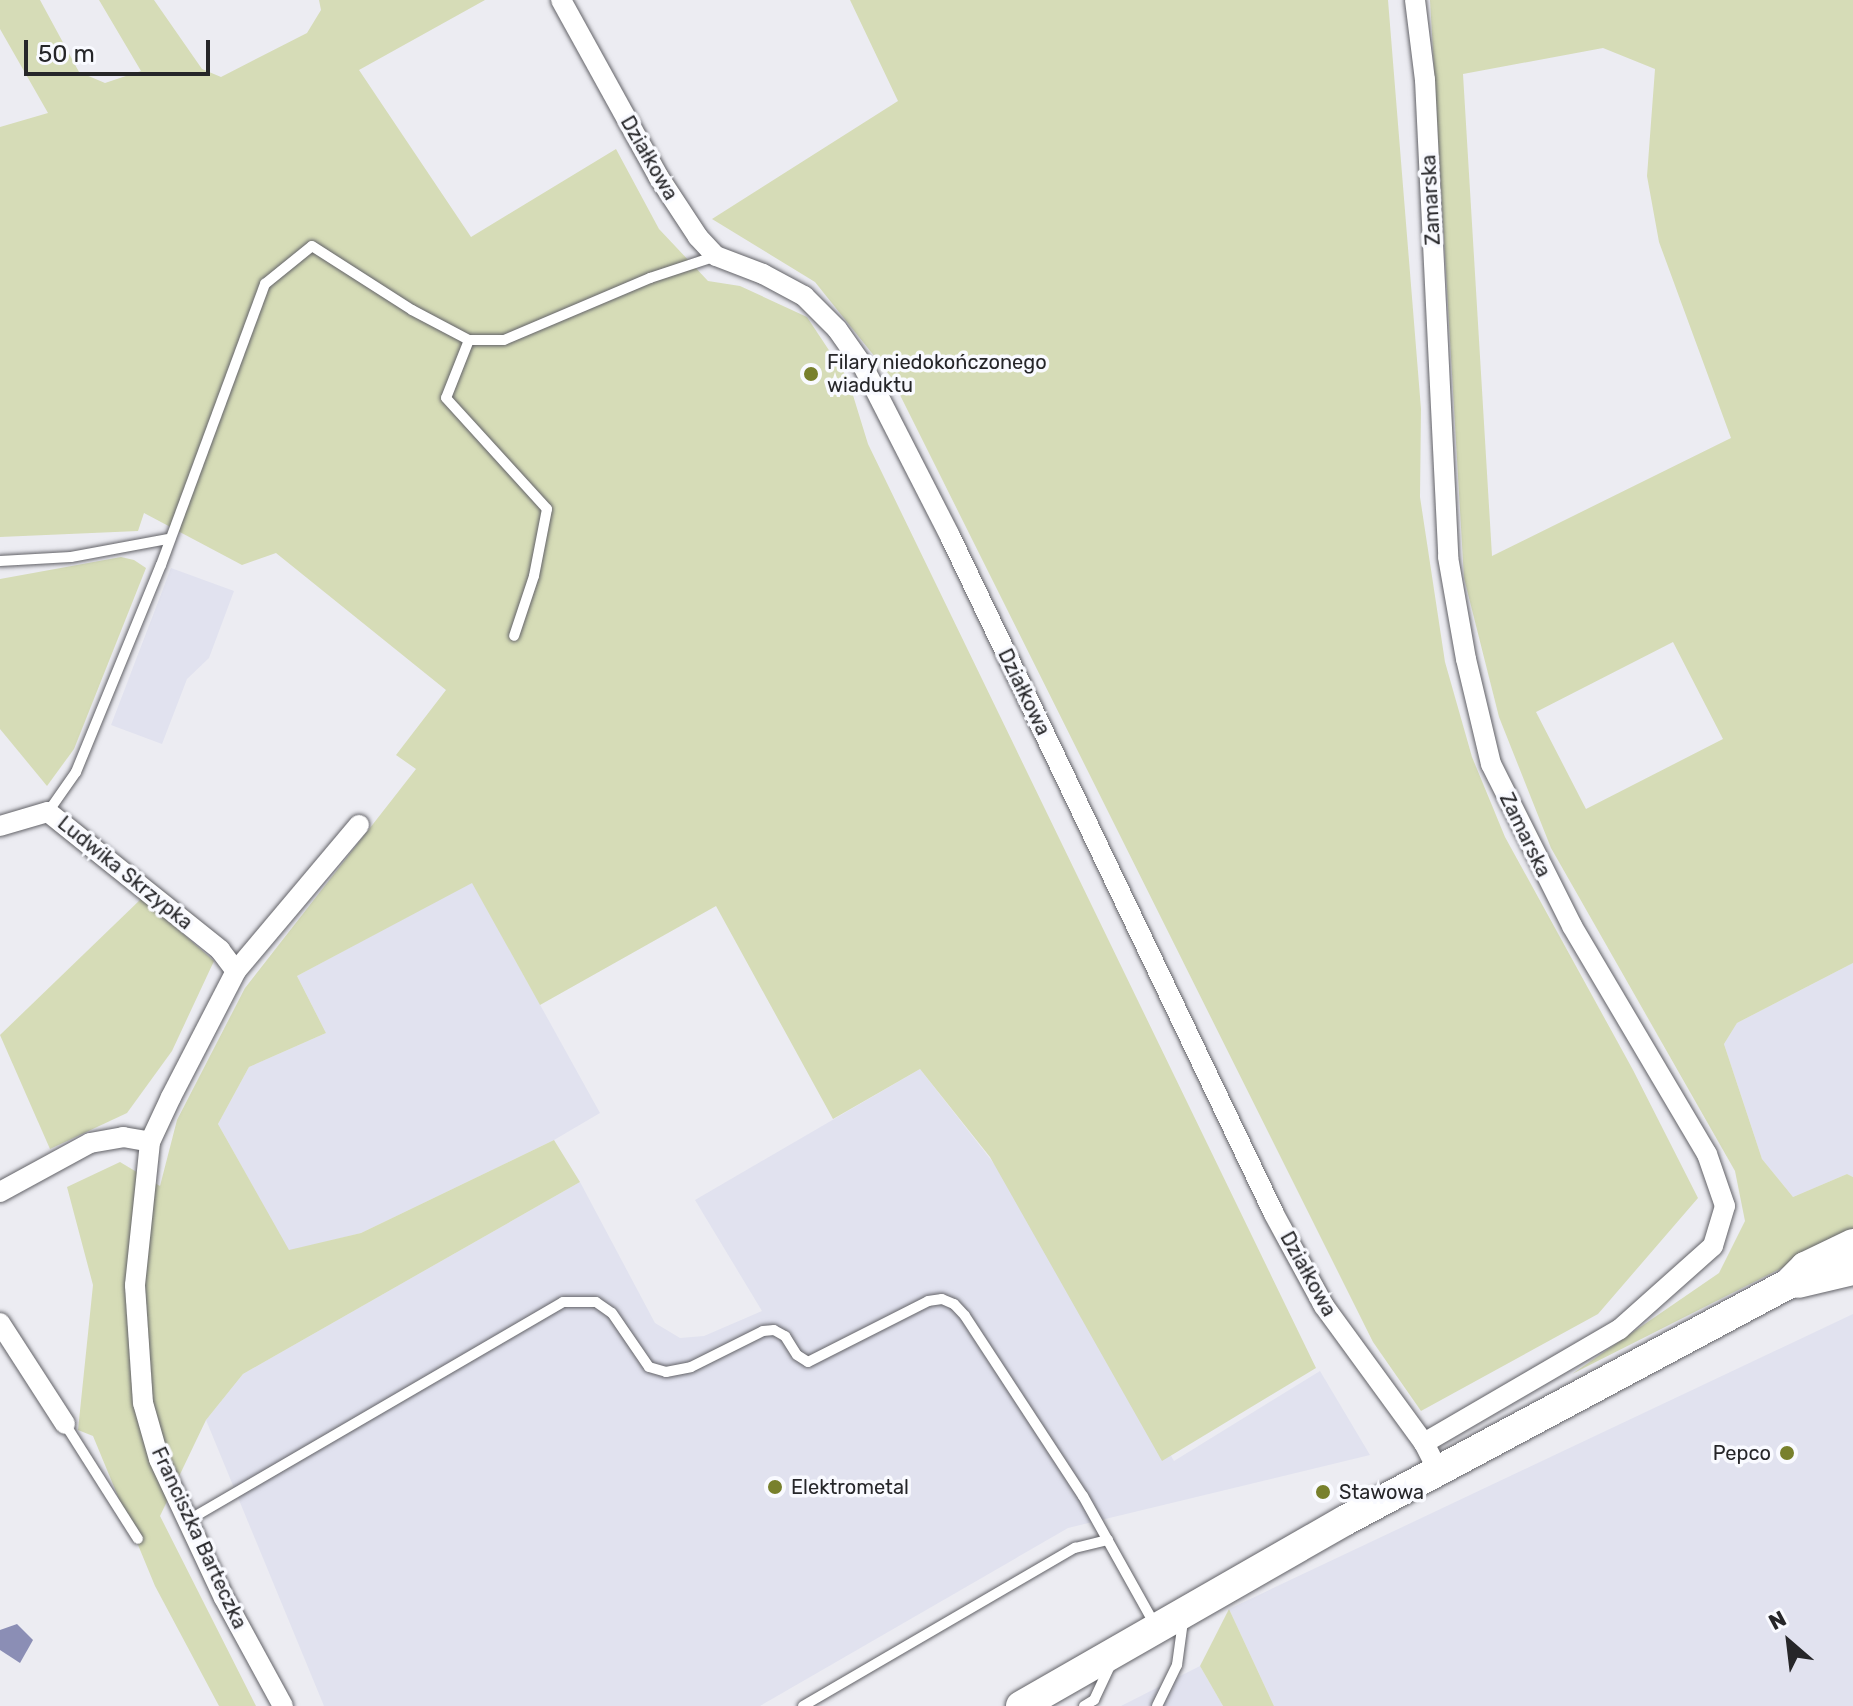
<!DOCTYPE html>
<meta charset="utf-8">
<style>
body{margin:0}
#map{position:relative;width:1853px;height:1706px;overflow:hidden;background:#ececf2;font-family:Rubik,sans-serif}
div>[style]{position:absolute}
.built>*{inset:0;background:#e1e2ef}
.green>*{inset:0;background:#d6dcb7}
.water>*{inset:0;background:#8b8eb5}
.roads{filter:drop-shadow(0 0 2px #626267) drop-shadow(0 0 2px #626267)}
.lane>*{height:10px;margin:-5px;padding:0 5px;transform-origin:5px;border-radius:5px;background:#fff}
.street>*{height:20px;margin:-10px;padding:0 10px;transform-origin:10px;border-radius:10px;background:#fff}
.secondary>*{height:30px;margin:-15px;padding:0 15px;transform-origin:15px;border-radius:15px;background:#fff}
.dots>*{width:22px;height:22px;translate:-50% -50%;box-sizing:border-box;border:4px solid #f9faff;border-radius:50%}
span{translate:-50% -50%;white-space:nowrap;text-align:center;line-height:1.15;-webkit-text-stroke:7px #f9faff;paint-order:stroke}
.street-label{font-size:20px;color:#262629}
.poi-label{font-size:20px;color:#262629}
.left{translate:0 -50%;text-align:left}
.right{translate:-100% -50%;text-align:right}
.north{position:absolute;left:1749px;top:1602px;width:80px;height:80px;-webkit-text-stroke:6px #f9faff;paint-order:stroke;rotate:332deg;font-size:22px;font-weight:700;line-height:32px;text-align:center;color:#262629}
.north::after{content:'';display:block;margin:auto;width:28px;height:36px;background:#262629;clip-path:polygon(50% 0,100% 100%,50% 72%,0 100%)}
.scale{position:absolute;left:24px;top:40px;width:186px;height:36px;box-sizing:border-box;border:4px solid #262629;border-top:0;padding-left:10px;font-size:24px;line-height:28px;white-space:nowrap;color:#262629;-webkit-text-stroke:6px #f9faff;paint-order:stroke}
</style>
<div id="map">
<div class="built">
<div style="clip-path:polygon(171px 568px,234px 591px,209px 658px,187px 679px,162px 744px,111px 725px)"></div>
<div style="clip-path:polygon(472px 882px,600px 1113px,554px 1140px,361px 1233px,289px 1251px,218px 1124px,249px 1067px,326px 1033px,297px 976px)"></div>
<div style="clip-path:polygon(1853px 963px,1853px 1177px,1847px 1174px,1793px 1197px,1762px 1159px,1724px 1044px,1737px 1023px)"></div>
<div style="clip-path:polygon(920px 1069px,1027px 1206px,1174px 1461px,1320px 1371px,1370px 1455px,1068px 1528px,760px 1706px,324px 1706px,206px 1420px,243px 1374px,580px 1182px,655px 1323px,680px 1338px,704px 1336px,762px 1311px,695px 1200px)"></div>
<div style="clip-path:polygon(1853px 1314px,1853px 1706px,1274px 1706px,1229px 1609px)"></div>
<div style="clip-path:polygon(1200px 1666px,1223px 1706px,1121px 1706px)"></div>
</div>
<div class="green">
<div style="clip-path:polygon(0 0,40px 0,79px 72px,105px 83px,141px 71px,99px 0,154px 0,202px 69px,221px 77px,307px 33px,321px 10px,319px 0,485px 0,359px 70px,471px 237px,616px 149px,659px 229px,708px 281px,740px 286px,807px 317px,848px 379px,868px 444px,1316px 1368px,1162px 1461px,990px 1157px,920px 1069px,833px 1119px,716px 906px,540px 1005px,472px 883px,297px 976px,326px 1033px,249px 1067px,218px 1124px,289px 1250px,361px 1233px,554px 1140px,580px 1182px,243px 1374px,206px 1420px,160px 1516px,256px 1706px,219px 1706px,155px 1586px,93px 1436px,78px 1430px,93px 1285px,67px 1187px,120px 1162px,160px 1186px,177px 1120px,245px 988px,416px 769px,396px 755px,446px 690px,276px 553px,242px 565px,144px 513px,138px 531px,0 537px,0 127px,48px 113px,0 29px)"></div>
<div style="clip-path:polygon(850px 0,1388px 0,1421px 409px,1420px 497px,1445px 662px,1472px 757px,1505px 837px,1633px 1070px,1698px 1198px,1598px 1314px,1421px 1411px,1373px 1342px,891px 377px,815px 282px,712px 219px,898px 101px)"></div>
<div style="clip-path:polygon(evenodd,1430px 0,1853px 0,1853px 963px,1737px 1023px,1724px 1044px,1762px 1159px,1793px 1197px,1847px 1174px,1853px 1177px,1853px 1232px,1572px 1374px,1719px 1273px,1745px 1221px,1735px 1171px,1551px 848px,1499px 717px,1464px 578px,1430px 0,1603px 48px,1655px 69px,1647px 176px,1659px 242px,1731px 438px,1492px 556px,1463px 74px,1603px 48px,1430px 0,1673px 642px,1723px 739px,1586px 809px,1536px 712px,1673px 642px)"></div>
<div style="clip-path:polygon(121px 557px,134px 560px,146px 568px,74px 749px,47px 786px,0 729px,0 579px)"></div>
<div style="clip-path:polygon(142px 898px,214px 961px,172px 1051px,127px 1113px,50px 1149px,0 1035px)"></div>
<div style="clip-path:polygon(1229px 1609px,1274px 1706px,1223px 1706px,1200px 1666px)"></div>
</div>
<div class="water">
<div style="clip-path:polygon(17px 1624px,33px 1640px,20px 1663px,0 1650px,0 1630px)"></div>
</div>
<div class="roads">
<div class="lane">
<div style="left:469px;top:340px;width:35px"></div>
<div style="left:504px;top:340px;width:159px;rotate:-23deg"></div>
<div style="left:650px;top:278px;width:70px;rotate:-18.4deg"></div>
<div style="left:0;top:561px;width:71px;rotate:-3.2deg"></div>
<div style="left:71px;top:557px;width:99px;rotate:-10.5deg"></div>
<div style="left:48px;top:812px;width:49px;rotate:-55deg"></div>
<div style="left:76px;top:772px;width:224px;rotate:-67.7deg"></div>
<div style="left:161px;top:565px;width:300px;rotate:-69.7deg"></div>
<div style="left:265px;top:284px;width:60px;rotate:-39deg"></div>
<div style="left:312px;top:246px;width:119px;rotate:32.6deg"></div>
<div style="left:412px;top:310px;width:64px;rotate:27.8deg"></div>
<div style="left:469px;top:340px;width:62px;rotate:111.6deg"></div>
<div style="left:446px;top:398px;width:150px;rotate:47.7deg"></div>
<div style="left:547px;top:509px;width:68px;rotate:101deg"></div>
<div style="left:534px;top:576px;width:63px;rotate:108.4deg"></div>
<div style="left:65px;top:1424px;width:136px;rotate:57.6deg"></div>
<div style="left:187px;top:1521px;width:435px;rotate:-30.2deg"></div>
<div style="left:563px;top:1302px;width:33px"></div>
<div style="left:596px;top:1302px;width:19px;rotate:35deg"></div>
<div style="left:612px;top:1313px;width:65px;rotate:55.6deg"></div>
<div style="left:649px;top:1367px;width:18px;rotate:16deg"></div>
<div style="left:666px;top:1372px;width:25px;rotate:-11deg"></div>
<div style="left:691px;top:1367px;width:80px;rotate:-26.6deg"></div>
<div style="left:763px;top:1331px;width:11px;rotate:-5deg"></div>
<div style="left:774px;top:1330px;width:13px;rotate:29deg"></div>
<div style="left:785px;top:1336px;width:22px;rotate:58deg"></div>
<div style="left:797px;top:1355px;width:13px;rotate:32deg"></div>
<div style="left:808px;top:1362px;width:135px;rotate:-26.9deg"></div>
<div style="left:928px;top:1301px;width:14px;rotate:-8deg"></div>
<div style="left:942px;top:1299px;width:13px;rotate:23deg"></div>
<div style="left:954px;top:1304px;width:16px;rotate:47deg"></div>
<div style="left:965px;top:1316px;width:215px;rotate:56.8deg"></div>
<div style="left:1083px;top:1496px;width:148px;rotate:60.8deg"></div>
<div style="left:803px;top:1706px;width:315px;rotate:-30.2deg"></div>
<div style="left:1075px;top:1548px;width:34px;rotate:-14deg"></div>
<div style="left:1084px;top:1706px;width:12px;rotate:-31deg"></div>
<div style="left:1094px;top:1700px;width:38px;rotate:-65deg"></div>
<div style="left:1157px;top:1706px;width:46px;rotate:-64deg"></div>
<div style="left:1177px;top:1665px;width:44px;rotate:-82.2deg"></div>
</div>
<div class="street">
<div style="left:561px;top:0;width:201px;rotate:61.1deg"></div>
<div style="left:658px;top:176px;width:73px;rotate:56.7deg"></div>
<div style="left:698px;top:237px;width:26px;rotate:47deg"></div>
<div style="left:716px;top:256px;width:50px;rotate:21deg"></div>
<div style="left:763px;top:274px;width:47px;rotate:28.2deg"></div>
<div style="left:804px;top:296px;width:47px;rotate:45deg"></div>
<div style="left:837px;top:329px;width:45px;rotate:54.9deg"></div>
<div style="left:863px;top:366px;width:189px;rotate:62.9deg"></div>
<div style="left:949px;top:534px;width:754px;rotate:64.45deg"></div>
<div style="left:1274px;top:1214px;width:105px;rotate:61.5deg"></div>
<div style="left:1324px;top:1306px;width:170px;rotate:53.9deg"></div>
<div style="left:1415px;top:0;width:81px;rotate:82.9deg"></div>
<div style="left:1425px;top:80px;width:478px;rotate:87.2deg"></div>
<div style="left:1448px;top:557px;width:104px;rotate:80deg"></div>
<div style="left:1466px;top:659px;width:108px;rotate:76.6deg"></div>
<div style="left:1491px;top:764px;width:181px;rotate:63.4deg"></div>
<div style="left:1572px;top:926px;width:265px;rotate:59.4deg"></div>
<div style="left:1707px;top:1154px;width:55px;rotate:70.9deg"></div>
<div style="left:1725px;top:1206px;width:42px;rotate:106.7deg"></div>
<div style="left:1713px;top:1246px;width:125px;rotate:138.3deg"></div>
<div style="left:1620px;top:1329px;width:227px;rotate:149.8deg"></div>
<div style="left:1424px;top:1443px;width:31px;rotate:63deg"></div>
<div style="left:0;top:826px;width:50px;rotate:-16.3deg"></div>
<div style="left:48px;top:812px;width:221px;rotate:38.7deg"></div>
<div style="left:220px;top:950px;width:26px;rotate:53deg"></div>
<div style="left:0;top:1192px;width:102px;rotate:-28.6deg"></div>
<div style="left:90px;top:1143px;width:34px;rotate:-10deg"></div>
<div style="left:123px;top:1137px;width:27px;rotate:10deg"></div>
<div style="left:0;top:1323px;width:120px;rotate:57.2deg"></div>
<div style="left:283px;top:1706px;width:123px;rotate:-118.6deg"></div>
<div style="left:224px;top:1598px;width:153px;rotate:-115.1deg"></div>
<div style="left:159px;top:1459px;width:58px;rotate:-105.9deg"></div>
<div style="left:143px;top:1403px;width:118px;rotate:-93.9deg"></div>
<div style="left:135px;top:1285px;width:144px;rotate:-84deg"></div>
<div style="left:150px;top:1142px;width:50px;rotate:-65deg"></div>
<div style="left:171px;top:1097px;width:142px;rotate:-62.7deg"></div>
<div style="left:236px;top:971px;width:191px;rotate:-49.9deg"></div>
</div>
<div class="secondary">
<div style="left:1798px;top:1283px;width:57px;rotate:-13.3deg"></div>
<div style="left:1021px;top:1706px;width:374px;rotate:-29.8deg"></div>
<div style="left:1346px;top:1520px;width:501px;rotate:-28.1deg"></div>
<div style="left:1788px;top:1284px;width:24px;rotate:-45deg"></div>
<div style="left:1805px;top:1267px;width:53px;rotate:-25.6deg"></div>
</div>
</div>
<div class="dots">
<div style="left:811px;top:374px;background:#78802c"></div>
<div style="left:1787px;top:1453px;background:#78802c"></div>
<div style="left:775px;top:1487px;background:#78802c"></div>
<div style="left:1323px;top:1492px;background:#78802c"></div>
</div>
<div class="street-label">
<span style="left:649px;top:158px;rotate:60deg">Działkowa</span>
<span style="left:1431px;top:200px;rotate:-93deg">Zamarska</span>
<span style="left:1024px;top:692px;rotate:64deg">Działkowa</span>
<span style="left:1525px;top:835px;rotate:64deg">Zamarska</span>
<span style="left:125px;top:873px;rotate:39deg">Ludwika Skrzypka</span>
<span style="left:1308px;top:1274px;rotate:61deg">Działkowa</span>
<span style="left:199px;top:1538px;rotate:65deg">Franciszka Barteczka</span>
</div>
<div class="poi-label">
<span class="left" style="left:827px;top:374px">Filary niedokończonego<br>wiaduktu</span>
<span class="right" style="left:1771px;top:1453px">Pepco</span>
<span class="left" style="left:791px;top:1487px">Elektrometal</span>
<span class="left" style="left:1339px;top:1492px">Stawowa</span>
</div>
<div class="north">N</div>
<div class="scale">50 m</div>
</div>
